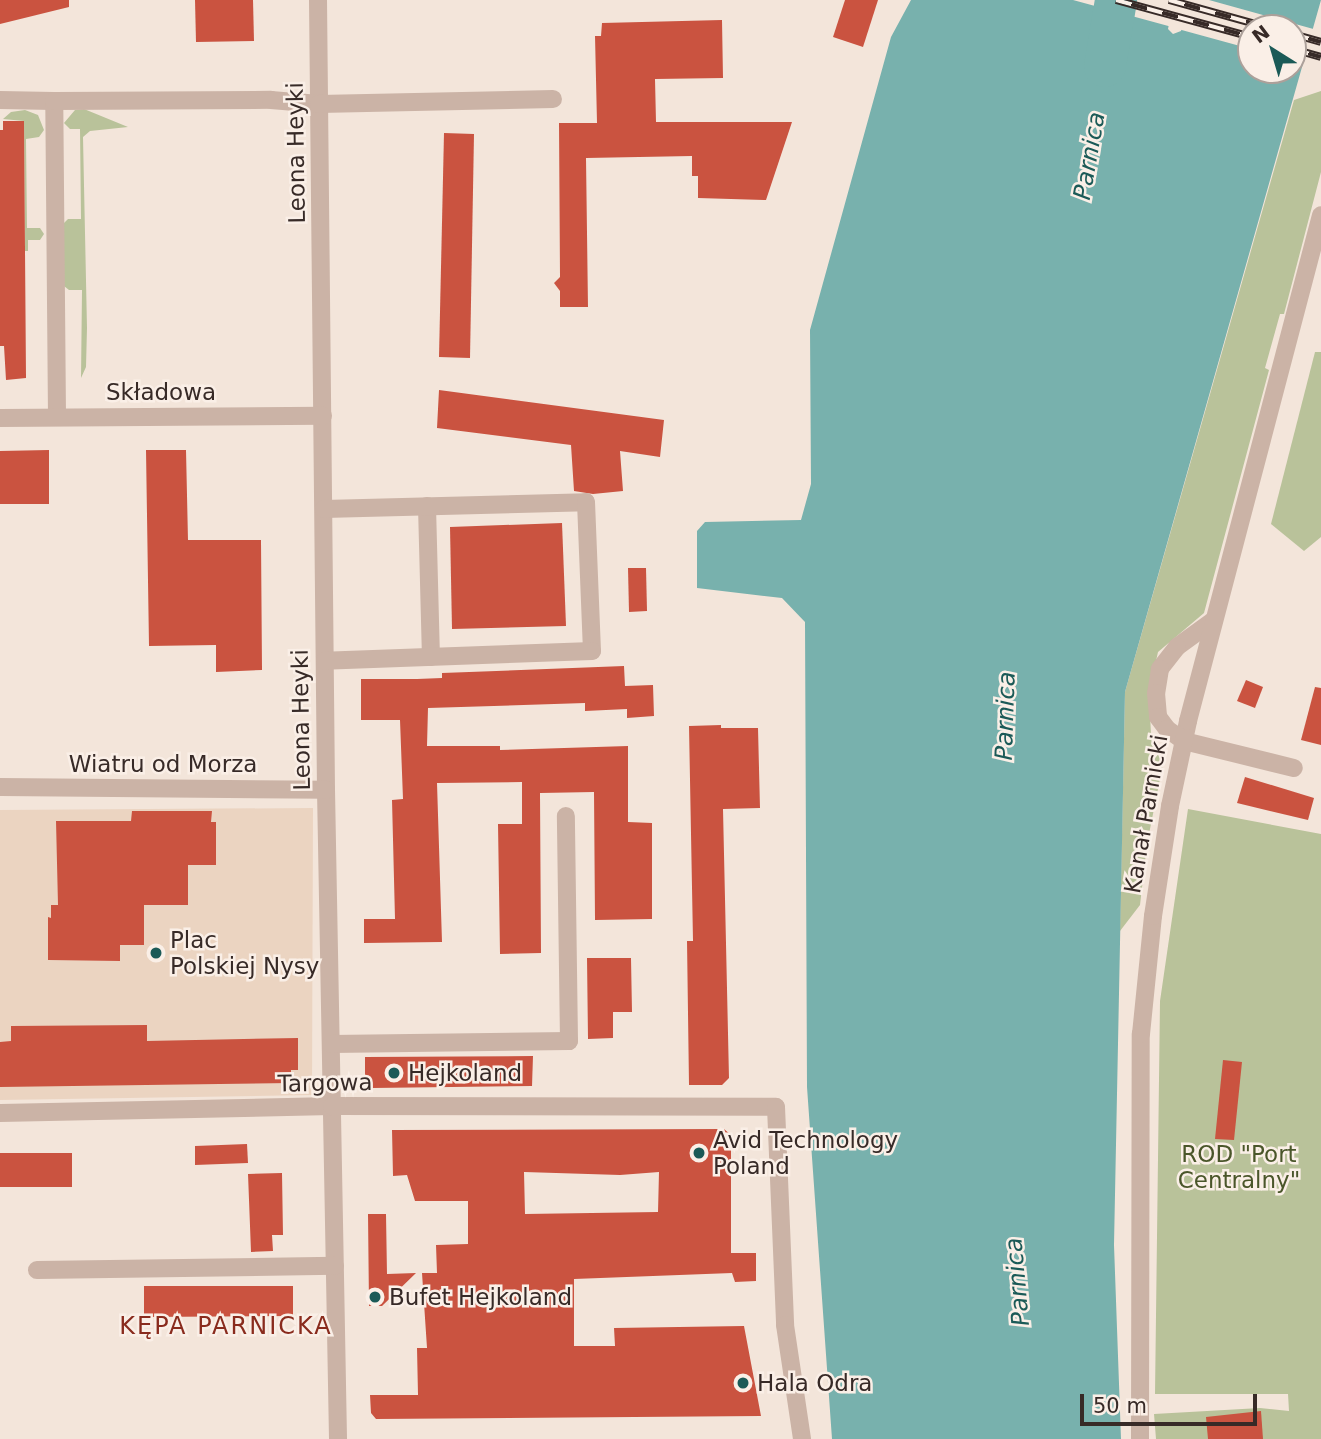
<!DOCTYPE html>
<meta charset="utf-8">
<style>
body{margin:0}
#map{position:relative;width:1321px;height:1439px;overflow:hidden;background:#f3e5da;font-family:"DejaVu Sans",sans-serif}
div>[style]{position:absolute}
.green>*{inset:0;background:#b9c29a}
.plaza>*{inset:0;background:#ebd4c1}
.water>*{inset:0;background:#78b1ad}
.pier>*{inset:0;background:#f3e5da}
.river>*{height:42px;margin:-21px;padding:0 21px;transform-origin:21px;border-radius:21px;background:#78b1ad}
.building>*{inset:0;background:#ca5340}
.minor>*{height:18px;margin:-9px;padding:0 9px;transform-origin:9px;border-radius:9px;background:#cbb3a6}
.rail>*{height:8px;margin-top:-4px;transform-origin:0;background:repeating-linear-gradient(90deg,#faefe7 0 16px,#372a27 0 32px);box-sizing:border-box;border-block:2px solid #372a27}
.dots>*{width:19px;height:19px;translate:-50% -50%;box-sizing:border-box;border:4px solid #faefe7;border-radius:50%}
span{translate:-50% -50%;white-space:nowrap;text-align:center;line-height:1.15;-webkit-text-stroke:5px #faefe7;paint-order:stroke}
.street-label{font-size:23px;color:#372a27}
.poi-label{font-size:23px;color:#372a27}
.left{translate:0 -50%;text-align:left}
.park-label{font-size:23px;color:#4a562a}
.water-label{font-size:24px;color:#1b5a57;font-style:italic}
.neighbourhood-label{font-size:24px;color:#892b1d;letter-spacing:2px}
.north{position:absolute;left:1237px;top:14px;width:70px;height:70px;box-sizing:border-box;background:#faefe7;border:2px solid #aca09a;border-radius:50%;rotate:323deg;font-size:19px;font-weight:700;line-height:28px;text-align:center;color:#372a27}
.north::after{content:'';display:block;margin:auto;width:24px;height:32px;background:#1b5a57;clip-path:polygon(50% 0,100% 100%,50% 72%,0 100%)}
.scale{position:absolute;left:1080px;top:1394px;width:177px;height:32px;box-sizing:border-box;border:4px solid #372a27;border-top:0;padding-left:9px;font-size:21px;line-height:24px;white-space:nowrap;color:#372a27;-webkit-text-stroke:5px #faefe7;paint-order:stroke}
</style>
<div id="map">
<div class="green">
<div style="clip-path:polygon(1321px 91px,1321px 172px,1284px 314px,1280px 314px,1265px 368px,1269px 370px,1204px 613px,1158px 652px,1149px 692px,1151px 735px,1165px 754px,1147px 844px,1140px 905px,1120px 931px,1125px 692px,1294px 100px)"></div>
<div style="clip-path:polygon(84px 109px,128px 127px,90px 131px,83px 137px,87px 328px,86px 367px,81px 378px,82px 290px,69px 290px,64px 286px,64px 223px,68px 219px,81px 219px,80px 129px,70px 129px,64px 123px,75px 110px)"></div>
<div style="clip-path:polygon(25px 110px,38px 115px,44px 130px,39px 137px,26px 139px,27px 228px,40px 228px,44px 234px,40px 240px,28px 240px,28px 251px,25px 251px,24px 121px,3px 119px,11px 112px)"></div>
<div style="clip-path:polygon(1315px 352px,1321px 352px,1321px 537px,1304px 551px,1271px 524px)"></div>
<div style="clip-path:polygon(1188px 809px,1321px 834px,1321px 1439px,1156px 1439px,1154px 1414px,1260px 1408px,1289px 1411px,1288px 1394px,1155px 1394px,1160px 1001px)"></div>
</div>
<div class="plaza">
<div style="clip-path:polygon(313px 808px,312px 1095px,0 1100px,0 810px)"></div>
</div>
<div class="water">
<div style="clip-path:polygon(evenodd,911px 0,1100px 0,1124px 12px,1174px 0,1168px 29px,1173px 34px,1181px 31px,1189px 0,1321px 0,1125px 692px,1114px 1245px,1121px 1439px,832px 1439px,807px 1087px,805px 622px,782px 598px,697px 588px,697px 531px,705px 522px,801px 520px,811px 484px,810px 330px,891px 37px,911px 0,1251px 28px,1293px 28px,1293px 70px,1251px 70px,1251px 28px)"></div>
</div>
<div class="pier">
<div style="clip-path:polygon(1073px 0,1103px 0,1124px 8px,1126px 0,1178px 0,1172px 27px)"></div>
<div style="clip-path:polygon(1185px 0,1209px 0,1317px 30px,1307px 65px,1293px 61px,1293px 28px,1251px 28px,1251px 49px,1178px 29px)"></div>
</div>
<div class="river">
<div style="left:1105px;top:66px;width:67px;rotate:-80.5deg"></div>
</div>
<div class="building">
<div style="clip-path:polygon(0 0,69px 0,69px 7px,0 24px)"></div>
<div style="clip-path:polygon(195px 0,253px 0,254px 41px,196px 42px)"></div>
<div style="clip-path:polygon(845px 0,878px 0,863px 47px,833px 37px)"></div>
<div style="clip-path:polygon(722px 20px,723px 78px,655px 79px,656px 122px,792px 122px,766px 200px,698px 198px,698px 176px,692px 176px,692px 156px,586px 158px,588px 307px,560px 307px,560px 291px,554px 283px,560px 277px,559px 123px,597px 123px,595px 36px,601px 36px,602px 23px)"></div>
<div style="clip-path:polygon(3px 121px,24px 121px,26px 378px,6px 380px,4px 346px,0 346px,0 130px,3px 130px)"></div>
<div style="clip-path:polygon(444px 133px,474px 134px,470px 358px,439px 357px)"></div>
<div style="clip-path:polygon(439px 390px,664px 420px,660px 457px,620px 451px,623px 491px,593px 494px,574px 491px,571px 445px,437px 428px)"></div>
<div style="clip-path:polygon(49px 450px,49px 504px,0 504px,0 451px)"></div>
<div style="clip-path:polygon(146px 450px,186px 450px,188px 540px,261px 540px,262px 670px,216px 672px,216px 645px,149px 646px)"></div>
<div style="clip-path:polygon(562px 523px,566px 626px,452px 629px,450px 527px)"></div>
<div style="clip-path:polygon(628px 568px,646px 568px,647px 611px,629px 612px)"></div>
<div style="clip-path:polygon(624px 666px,625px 686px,653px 685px,654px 716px,627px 718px,627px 709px,585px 711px,585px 703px,428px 708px,427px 746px,500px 746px,500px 750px,628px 746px,628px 822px,652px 823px,652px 919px,595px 920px,594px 792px,540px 793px,541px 953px,500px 954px,498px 824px,522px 824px,522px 782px,437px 783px,442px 942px,364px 943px,364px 919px,395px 919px,392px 800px,403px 799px,400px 720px,361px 720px,361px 679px,417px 679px,442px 678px,442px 673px)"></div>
<div style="clip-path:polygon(1246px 680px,1263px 687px,1255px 708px,1237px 701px)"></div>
<div style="clip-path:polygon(1315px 687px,1321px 688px,1321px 745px,1301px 740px)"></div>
<div style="clip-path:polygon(721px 725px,721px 728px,758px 728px,760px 808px,723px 809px,729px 1078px,722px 1085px,689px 1085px,687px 941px,693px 941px,689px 726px)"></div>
<div style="clip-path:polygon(1245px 777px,1314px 798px,1308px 820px,1237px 803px)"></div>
<div style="clip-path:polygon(132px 811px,212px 811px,211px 822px,216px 822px,216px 865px,188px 865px,188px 905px,144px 905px,144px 945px,120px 945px,120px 961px,48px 960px,48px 917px,51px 918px,51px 905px,58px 905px,56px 821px,131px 821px)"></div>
<div style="clip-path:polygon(587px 958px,631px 958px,632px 1012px,613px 1012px,613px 1038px,588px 1039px)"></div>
<div style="clip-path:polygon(147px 1025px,147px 1041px,298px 1038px,298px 1070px,291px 1070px,291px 1083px,0 1087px,0 1042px,11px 1041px,11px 1026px)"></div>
<div style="clip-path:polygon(533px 1056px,532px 1086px,372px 1088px,365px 1081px,365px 1057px)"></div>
<div style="clip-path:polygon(1223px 1060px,1242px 1062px,1234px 1140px,1215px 1139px)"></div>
<div style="clip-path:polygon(evenodd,724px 1129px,731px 1135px,731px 1253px,756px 1253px,756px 1281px,735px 1282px,732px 1273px,574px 1279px,574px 1346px,615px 1346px,614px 1328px,744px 1326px,761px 1416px,376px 1419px,371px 1413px,370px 1395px,418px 1395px,417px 1348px,427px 1348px,422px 1273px,437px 1273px,436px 1245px,468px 1244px,468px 1201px,415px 1201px,407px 1175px,393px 1176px,392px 1130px,724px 1129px,524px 1172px,620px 1175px,659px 1172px,658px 1212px,525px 1214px,524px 1172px)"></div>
<div style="clip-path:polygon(247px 1144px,248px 1163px,195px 1165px,195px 1146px)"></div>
<div style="clip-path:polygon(0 1153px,72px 1153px,72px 1187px,0 1187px)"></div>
<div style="clip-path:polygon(282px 1173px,283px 1235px,272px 1235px,273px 1251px,251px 1252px,248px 1174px)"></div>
<div style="clip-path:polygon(368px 1214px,386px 1214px,387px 1274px,416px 1273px,382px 1306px,369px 1306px)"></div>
<div style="clip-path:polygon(144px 1286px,293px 1286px,293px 1316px,144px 1317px)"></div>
<div style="clip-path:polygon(1261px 1411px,1263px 1439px,1208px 1439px,1206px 1417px)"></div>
</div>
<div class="minor">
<div style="left:318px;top:0;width:790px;rotate:89.42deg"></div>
<div style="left:326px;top:790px;width:649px;rotate:88.94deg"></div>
<div style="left:0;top:100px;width:54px;rotate:1.1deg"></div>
<div style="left:57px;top:416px;width:315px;rotate:-90.5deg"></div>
<div style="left:54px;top:101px;width:217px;rotate:-0.3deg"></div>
<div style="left:271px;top:100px;width:48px;rotate:4.8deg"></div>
<div style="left:319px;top:104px;width:234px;rotate:-1.2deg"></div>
<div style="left:0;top:418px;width:323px;rotate:-0.4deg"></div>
<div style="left:427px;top:506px;width:151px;rotate:88.5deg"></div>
<div style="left:324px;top:509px;width:262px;rotate:-1.5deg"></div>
<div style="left:586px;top:502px;width:149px;rotate:87.7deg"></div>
<div style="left:592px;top:651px;width:267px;rotate:177.9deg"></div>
<div style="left:1214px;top:620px;width:46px;rotate:143.9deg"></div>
<div style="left:1177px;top:647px;width:28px;rotate:128deg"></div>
<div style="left:1160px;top:669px;width:24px;rotate:99deg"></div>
<div style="left:1156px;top:693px;width:24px;rotate:85deg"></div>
<div style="left:1158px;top:717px;width:15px;rotate:53deg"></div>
<div style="left:1167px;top:729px;width:21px;rotate:35deg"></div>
<div style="left:1184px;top:741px;width:113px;rotate:13.8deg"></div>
<div style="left:0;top:787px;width:326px;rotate:0.5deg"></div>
<div style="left:331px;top:1044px;width:238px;rotate:-0.7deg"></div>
<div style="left:569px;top:1041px;width:225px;rotate:-90.8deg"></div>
<div style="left:0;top:1113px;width:332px;rotate:-1.2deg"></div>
<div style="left:332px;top:1106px;width:444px;rotate:0.1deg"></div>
<div style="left:776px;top:1107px;width:218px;rotate:87.6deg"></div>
<div style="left:785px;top:1325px;width:115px;rotate:81.5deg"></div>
<div style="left:37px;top:1270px;width:298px;rotate:-0.8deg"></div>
<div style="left:1140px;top:1439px;width:405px;rotate:-89.9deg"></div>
<div style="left:1141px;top:1034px;width:119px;rotate:-84.2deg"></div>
<div style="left:1153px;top:916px;width:111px;rotate:-81.2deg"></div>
<div style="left:1170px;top:806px;width:87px;rotate:-78deg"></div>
<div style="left:1188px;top:721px;width:523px;rotate:-75.27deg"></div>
</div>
<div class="rail">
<div style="left:1116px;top:0;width:140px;rotate:15.3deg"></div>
<div style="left:1169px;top:0;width:105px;rotate:15.5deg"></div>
<div style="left:1293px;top:34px;width:29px;rotate:16deg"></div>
<div style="left:1293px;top:49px;width:29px;rotate:16deg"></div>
</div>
<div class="dots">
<div style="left:156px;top:953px;background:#1b5a57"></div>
<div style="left:394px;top:1073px;background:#1b5a57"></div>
<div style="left:699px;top:1153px;background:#1b5a57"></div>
<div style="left:375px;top:1297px;background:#1b5a57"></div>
<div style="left:743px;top:1383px;background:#1b5a57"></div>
</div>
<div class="street-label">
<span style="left:296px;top:153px;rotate:-91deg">Leona Heyki</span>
<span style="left:161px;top:392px">Składowa</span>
<span style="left:301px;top:720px;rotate:-91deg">Leona Heyki</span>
<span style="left:163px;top:764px">Wiatru od Morza</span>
<span style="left:1146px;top:814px;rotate:-80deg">Kanał Parnicki</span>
<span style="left:325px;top:1083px;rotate:-1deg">Targowa</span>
</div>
<div class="poi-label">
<span class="left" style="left:170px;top:953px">Plac<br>Polskiej Nysy</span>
<span class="left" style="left:408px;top:1073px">Hejkoland</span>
<span class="left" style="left:713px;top:1153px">Avid Technology<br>Poland</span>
<span class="left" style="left:389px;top:1297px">Bufet Hejkoland</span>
<span class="left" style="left:757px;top:1383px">Hala Odra</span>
</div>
<div class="park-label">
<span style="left:1239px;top:1167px">ROD "Port<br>Centralny"</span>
</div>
<div class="water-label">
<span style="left:1090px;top:156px;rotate:-80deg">Parnica</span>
<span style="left:1006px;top:716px;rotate:-88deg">Parnica</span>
<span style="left:1018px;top:1282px;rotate:-95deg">Parnica</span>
</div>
<div class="neighbourhood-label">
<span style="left:226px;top:1327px">KĘPA PARNICKA</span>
</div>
<div class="north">N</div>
<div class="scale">50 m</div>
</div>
